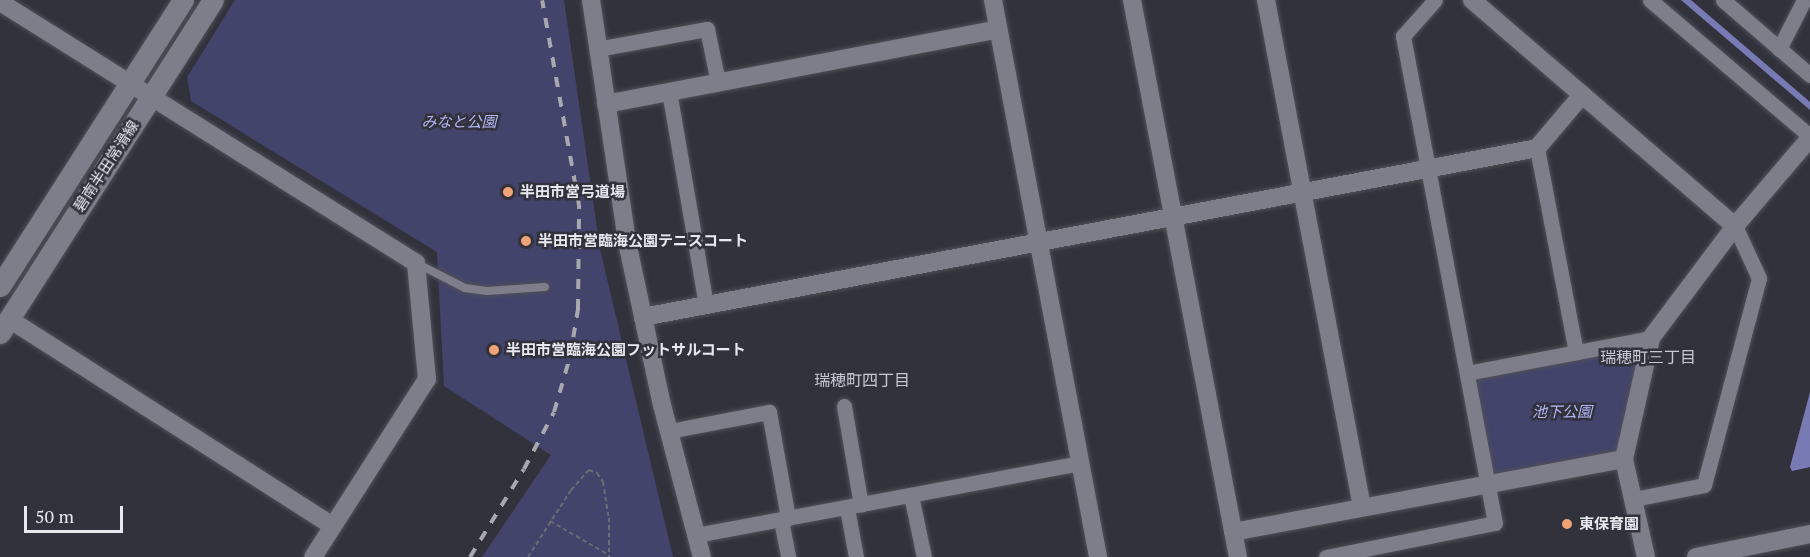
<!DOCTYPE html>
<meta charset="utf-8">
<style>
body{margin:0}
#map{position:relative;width:1810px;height:557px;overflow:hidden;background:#32323c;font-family:"PT Serif","Noto Sans JP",serif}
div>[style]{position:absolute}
.green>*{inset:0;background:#43446b}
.water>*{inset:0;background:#787ab4}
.path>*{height:2px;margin-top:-1px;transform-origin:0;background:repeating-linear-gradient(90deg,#6c6c75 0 4.5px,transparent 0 7.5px)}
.roads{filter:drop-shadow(0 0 2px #4f5058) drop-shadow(0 0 2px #4f5058)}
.service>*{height:8px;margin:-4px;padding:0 4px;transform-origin:4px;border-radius:4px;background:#7d7e89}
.minor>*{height:15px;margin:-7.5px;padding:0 7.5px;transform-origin:7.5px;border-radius:7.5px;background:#7d7e89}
.tertiary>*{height:18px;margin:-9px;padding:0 9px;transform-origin:9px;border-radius:9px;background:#7d7e89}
.secondary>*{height:21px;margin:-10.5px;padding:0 10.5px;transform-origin:10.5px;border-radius:10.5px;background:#7d7e89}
.rail>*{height:4px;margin-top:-2px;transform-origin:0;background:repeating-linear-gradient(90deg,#a8a8b0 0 10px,transparent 0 20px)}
.dots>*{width:16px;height:16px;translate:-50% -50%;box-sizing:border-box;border:3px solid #32323c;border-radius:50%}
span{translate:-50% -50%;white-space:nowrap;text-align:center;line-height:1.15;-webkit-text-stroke:5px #32323c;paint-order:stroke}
.park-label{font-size:15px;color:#b4b8fa;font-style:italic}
.street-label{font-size:15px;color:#e8e9ef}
.poi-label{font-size:15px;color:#e8e9ef;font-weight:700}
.left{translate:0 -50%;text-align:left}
.neighbourhood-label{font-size:16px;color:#c6c7d3}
.scale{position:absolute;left:24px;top:506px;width:99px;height:27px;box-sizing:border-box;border:3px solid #e8e9ef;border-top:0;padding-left:8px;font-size:18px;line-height:21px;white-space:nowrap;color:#e8e9ef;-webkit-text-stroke:4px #32323c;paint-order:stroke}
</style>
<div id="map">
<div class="green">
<div style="clip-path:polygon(235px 0,564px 0,600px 249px,673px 557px,482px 557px,551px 455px,444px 386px,437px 252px,191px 101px,187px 77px)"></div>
<div style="clip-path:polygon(1635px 349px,1639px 352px,1619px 447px,1614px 452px,1498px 473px,1492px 470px,1477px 382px,1480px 378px)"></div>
</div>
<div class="water">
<div style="clip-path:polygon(1681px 0,1691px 0,1810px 102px,1810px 110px)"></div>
<div style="clip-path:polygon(1810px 392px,1810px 467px,1792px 471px,1790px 467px)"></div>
</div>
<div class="path">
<div style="left:550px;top:521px;width:68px;rotate:30deg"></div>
<div style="left:528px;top:557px;width:80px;rotate:-57.3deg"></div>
<div style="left:571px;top:490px;width:27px;rotate:-48deg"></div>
<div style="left:589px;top:470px;width:9px;rotate:21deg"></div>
<div style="left:597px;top:473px;width:11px;rotate:56deg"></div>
<div style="left:603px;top:482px;width:36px;rotate:81deg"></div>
<div style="left:609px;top:518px;width:39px;rotate:90deg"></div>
</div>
<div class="roads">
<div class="service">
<div style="left:418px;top:264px;width:53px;rotate:27.1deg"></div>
<div style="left:465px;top:288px;width:22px;rotate:8deg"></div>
<div style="left:487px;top:291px;width:58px;rotate:-3.9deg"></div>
</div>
<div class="minor">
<div style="left:1650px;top:0;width:210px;rotate:40.4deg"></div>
<div style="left:1723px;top:0;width:115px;rotate:40.8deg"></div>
<div style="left:597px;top:49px;width:112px;rotate:-10.3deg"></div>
<div style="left:707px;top:29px;width:54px;rotate:78.3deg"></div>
<div style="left:1779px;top:49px;width:55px;rotate:-63deg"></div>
<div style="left:669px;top:91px;width:217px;rotate:80.2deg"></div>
<div style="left:1537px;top:148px;width:208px;rotate:79.2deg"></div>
<div style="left:1467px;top:373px;width:187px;rotate:-10.8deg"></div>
<div style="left:844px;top:406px;width:100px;rotate:80.3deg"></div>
<div style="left:669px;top:431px;width:102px;rotate:-10.8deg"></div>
<div style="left:769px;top:412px;width:108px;rotate:79.8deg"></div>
<div style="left:911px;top:495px;width:63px;rotate:78.2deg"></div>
<div style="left:1634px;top:499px;width:71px;rotate:-11.3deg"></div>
<div style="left:1704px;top:485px;width:214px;rotate:-75.1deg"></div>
<div style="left:1759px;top:278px;width:57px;rotate:-114.8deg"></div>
<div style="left:847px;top:508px;width:50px;rotate:79.6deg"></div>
<div style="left:781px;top:520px;width:38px;rotate:79deg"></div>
<div style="left:696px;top:535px;width:391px;rotate:-10.6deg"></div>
<div style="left:1326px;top:557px;width:172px;rotate:-11.4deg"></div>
<div style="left:1495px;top:523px;width:496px;rotate:-100.7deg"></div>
<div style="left:1403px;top:36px;width:48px;rotate:-48.4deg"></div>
</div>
<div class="tertiary">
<div style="left:591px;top:0;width:245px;rotate:81.5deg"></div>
<div style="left:627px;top:242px;width:167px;rotate:77.9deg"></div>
<div style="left:662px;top:405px;width:157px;rotate:75.3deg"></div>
<div style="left:993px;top:0;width:567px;rotate:79.32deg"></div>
<div style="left:1132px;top:0;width:567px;rotate:79.23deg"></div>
<div style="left:1266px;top:0;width:516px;rotate:79.28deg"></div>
<div style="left:1472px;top:0;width:347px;rotate:40.7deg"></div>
<div style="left:0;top:2px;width:491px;rotate:32.1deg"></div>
<div style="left:416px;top:263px;width:117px;rotate:84.6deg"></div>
<div style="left:427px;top:379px;width:211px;rotate:122.6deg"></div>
<div style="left:606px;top:104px;width:399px;rotate:-10.8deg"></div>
<div style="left:643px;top:317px;width:910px;rotate:-10.7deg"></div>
<div style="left:1537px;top:148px;width:70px;rotate:-49.7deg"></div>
<div style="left:9px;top:319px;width:384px;rotate:32.6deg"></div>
<div style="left:1233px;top:532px;width:398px;rotate:-10.6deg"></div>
<div style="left:1646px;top:557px;width:100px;rotate:-102.7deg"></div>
<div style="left:1624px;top:459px;width:124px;rotate:-77.4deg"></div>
<div style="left:1651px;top:338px;width:140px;rotate:-53.1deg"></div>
<div style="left:1735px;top:226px;width:116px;rotate:-49.6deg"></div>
<div style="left:1696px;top:557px;width:116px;rotate:-11.4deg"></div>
</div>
<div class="secondary">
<div style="left:0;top:286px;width:340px;rotate:-57.4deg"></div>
<div style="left:0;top:333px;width:395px;rotate:-57.4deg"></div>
</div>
</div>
<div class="rail">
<div style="left:470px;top:557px;width:103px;rotate:-58.5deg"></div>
<div style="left:524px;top:469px;width:64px;rotate:-62.2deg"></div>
<div style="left:554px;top:412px;width:57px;rotate:-73.8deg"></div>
<div style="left:570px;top:357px;width:49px;rotate:-80.5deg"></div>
<div style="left:578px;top:309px;width:104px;rotate:-89.4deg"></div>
<div style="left:579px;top:205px;width:208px;rotate:-100.2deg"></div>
</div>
<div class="dots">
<div style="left:508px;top:192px;background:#efa376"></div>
<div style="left:526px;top:241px;background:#efa376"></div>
<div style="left:494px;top:350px;background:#efa376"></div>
<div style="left:1567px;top:524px;background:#efa376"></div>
</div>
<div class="park-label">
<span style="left:459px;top:122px">みなと公園</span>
<span style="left:1562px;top:412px">池下公園</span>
</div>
<div class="street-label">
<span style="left:106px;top:166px;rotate:-57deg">碧南半田常滑線</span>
</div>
<div class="poi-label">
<span class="left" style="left:520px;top:192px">半田市営弓道場</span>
<span class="left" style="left:538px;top:241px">半田市営臨海公園テニスコート</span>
<span class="left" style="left:506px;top:350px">半田市営臨海公園フットサルコート</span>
<span class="left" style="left:1579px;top:524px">東保育園</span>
</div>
<div class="neighbourhood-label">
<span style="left:1648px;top:357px">瑞穂町三丁目</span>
<span style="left:862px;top:380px">瑞穂町四丁目</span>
</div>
<div class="scale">50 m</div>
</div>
